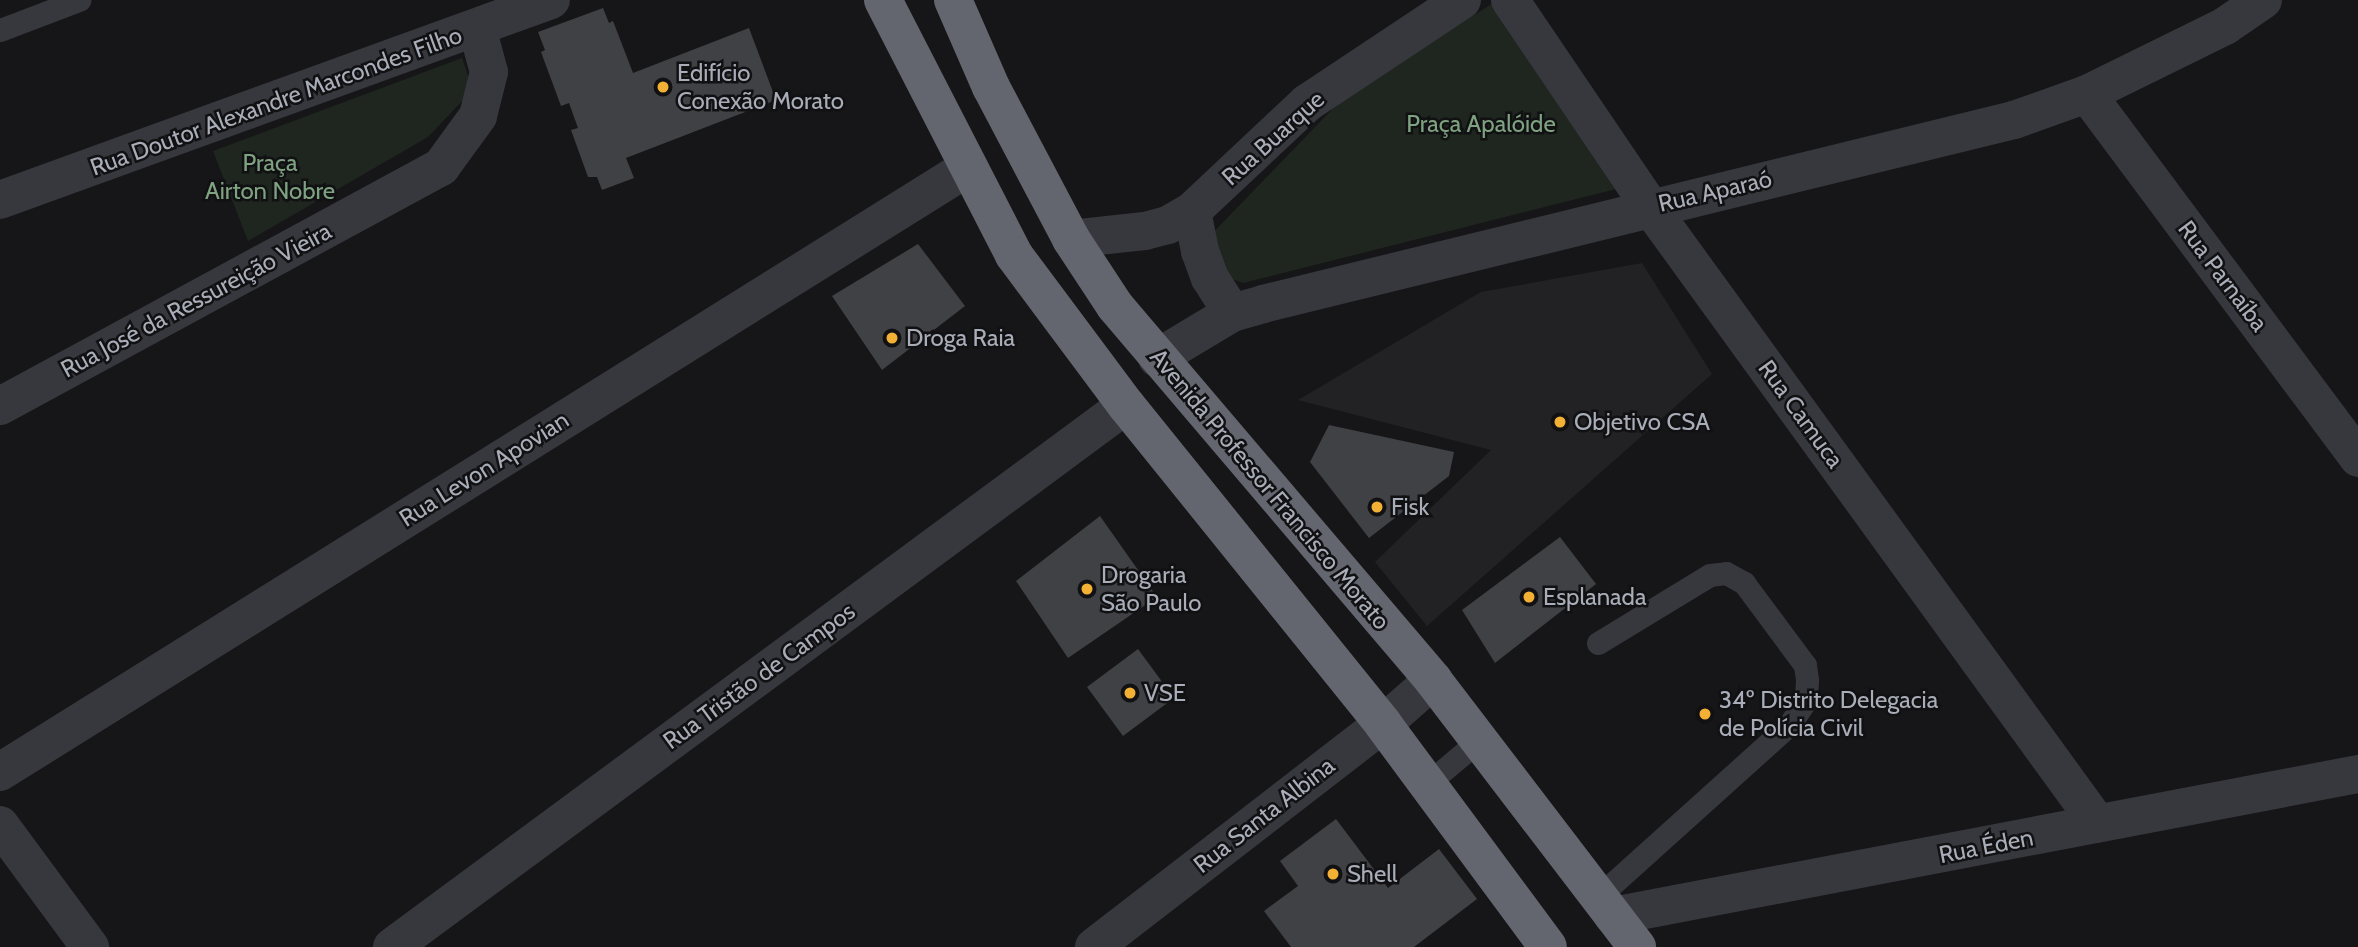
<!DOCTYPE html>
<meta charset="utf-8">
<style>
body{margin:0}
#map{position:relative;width:2358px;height:947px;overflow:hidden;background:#161618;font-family:Cabin,sans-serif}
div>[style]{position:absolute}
.built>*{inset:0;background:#222225}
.green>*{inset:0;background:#1e261f}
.building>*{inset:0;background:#404145}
.lane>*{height:23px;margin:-11.5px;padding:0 11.5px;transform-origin:11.5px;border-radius:11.5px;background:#37383d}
.street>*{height:38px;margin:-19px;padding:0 19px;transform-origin:19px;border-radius:19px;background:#37383d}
.highway>*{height:38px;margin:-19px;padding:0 19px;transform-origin:19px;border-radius:19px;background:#63666e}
.dots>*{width:19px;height:19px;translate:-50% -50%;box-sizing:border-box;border:4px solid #111113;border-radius:50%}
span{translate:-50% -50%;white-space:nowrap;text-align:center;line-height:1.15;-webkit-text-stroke:5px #111113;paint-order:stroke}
.poi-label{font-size:24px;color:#a8adb8}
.left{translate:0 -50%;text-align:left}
.street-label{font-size:24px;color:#a8adb8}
.park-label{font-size:24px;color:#7fa381}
</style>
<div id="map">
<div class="built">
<div style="clip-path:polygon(1642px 263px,1712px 374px,1427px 626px,1375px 562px,1491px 450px,1298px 400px,1481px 292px)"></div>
</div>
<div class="green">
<div style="clip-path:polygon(1498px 0,1640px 183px,1243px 283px,1210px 271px,1205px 241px,1345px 96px)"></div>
<div style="clip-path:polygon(462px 58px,470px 81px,463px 100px,428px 137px,248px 241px,213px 151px)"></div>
</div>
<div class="building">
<div style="clip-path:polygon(603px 8px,609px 23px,613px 21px,633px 73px,749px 28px,776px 100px,626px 158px,634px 178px,602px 190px,597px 177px,588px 177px,571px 130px,578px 128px,569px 103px,561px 106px,541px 52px,545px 50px,538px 32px)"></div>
<div style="clip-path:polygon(918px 244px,965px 306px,882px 370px,832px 296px)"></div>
<div style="clip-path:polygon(1329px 425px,1454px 452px,1449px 476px,1369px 538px,1310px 462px)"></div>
<div style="clip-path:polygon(1100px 516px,1157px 597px,1068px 658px,1016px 581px)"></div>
<div style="clip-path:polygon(1560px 537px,1596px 584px,1495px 663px,1462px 610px)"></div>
<div style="clip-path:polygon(1138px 649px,1174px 698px,1123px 736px,1087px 687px)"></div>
<div style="clip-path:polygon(1336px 819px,1388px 888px,1439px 849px,1477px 899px,1414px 947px,1291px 947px,1264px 911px,1298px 886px,1280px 861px)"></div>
</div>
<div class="lane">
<div style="left:0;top:30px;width:85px;rotate:-20.8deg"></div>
<div style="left:1598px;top:643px;width:131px;rotate:-31.3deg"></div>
<div style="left:1710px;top:575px;width:16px;rotate:-7deg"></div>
<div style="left:1726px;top:573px;width:21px;rotate:29deg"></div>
<div style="left:1744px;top:583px;width:102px;rotate:53.4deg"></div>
<div style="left:1805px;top:665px;width:15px;rotate:82deg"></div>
<div style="left:1807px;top:680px;width:20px;rotate:93deg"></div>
<div style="left:1806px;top:700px;width:29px;rotate:124deg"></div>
<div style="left:1790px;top:724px;width:258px;rotate:138deg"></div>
<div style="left:1427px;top:784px;width:67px;rotate:-40.1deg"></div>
</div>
<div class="street">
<div style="left:1510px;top:0;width:250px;rotate:55.9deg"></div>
<div style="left:1650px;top:207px;width:762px;rotate:54.02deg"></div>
<div style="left:2087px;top:94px;width:454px;rotate:53.3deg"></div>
<div style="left:0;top:200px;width:586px;rotate:-19.95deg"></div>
<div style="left:1192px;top:211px;width:41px;rotate:78.7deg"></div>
<div style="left:1200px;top:251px;width:29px;rotate:70deg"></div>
<div style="left:1210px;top:278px;width:41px;rotate:57.8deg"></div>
<div style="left:1071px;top:239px;width:74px;rotate:-6.2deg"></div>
<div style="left:1145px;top:231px;width:24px;rotate:-15deg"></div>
<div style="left:1168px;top:225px;width:28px;rotate:-30deg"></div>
<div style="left:1192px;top:211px;width:158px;rotate:-43.2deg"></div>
<div style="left:1307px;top:103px;width:186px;rotate:-33.6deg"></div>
<div style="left:1157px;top:358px;width:87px;rotate:-31deg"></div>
<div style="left:1232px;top:313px;width:32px;rotate:-16deg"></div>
<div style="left:1263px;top:304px;width:773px;rotate:-13.77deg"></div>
<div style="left:2014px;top:120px;width:77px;rotate:-19.6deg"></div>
<div style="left:2087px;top:94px;width:154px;rotate:-26.2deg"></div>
<div style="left:2225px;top:26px;width:46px;rotate:-34.4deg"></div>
<div style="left:0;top:406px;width:502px;rotate:-28.46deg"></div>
<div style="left:441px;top:167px;width:63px;rotate:-54deg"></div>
<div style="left:478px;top:116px;width:45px;rotate:-76deg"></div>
<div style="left:489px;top:72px;width:46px;rotate:-105.3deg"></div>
<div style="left:0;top:772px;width:1142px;rotate:-31.98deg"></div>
<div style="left:0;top:825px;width:152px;rotate:53.6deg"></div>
<div style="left:1613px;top:916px;width:758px;rotate:-10.79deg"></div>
<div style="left:392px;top:947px;width:912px;rotate:-36.44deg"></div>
<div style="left:1094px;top:947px;width:365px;rotate:-37.7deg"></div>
<div style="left:1383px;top:724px;width:67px;rotate:-41.3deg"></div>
</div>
<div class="highway">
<div style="left:883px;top:0;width:287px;rotate:62.8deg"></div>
<div style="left:1014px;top:255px;width:187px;rotate:53.3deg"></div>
<div style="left:1126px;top:405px;width:410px;rotate:51.1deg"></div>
<div style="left:1383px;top:724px;width:277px;rotate:53.5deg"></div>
<div style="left:953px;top:0;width:95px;rotate:66.4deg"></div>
<div style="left:991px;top:87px;width:172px;rotate:62.2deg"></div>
<div style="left:1071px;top:239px;width:80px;rotate:56.7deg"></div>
<div style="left:1115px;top:306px;width:491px;rotate:49.6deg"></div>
<div style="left:1433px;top:680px;width:336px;rotate:52.6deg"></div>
</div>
<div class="dots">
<div style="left:663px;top:87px;background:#f2b134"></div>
<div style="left:892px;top:338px;background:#f2b134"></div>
<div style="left:1560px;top:422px;background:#f2b134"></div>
<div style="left:1377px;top:507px;background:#f2b134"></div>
<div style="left:1087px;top:589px;background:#f2b134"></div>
<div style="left:1529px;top:597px;background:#f2b134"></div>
<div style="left:1130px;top:693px;background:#f2b134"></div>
<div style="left:1705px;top:714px;background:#f2b134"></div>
<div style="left:1333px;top:874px;background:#f2b134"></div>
</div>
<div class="poi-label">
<span class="left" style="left:677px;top:87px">Edifício<br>Conexão Morato</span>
<span class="left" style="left:906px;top:338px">Droga Raia</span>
<span class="left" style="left:1574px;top:422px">Objetivo CSA</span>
<span class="left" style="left:1391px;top:507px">Fisk</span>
<span class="left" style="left:1101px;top:589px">Drogaria<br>São Paulo</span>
<span class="left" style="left:1543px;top:597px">Esplanada</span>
<span class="left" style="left:1144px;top:693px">VSE</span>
<span class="left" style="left:1719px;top:714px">34º Distrito Delegacia<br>de Polícia Civil</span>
<span class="left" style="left:1347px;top:874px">Shell</span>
</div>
<div class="street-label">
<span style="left:276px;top:101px;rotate:-20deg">Rua Doutor Alexandre Marcondes Filho</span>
<span style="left:1273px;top:138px;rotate:-42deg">Rua Buarque</span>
<span style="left:1715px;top:191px;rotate:-13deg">Rua Aparaó</span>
<span style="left:2223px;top:276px;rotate:53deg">Rua Parnaíba</span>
<span style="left:196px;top:300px;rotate:-28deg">Rua José da Ressureição Vieira</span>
<span style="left:1801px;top:414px;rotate:54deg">Rua Camuca</span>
<span style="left:484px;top:469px;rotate:-32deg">Rua Levon Apovian</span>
<span style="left:1270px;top:489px;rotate:50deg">Avenida Professor Francisco Morato</span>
<span style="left:759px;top:676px;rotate:-36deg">Rua Tristão de Campos</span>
<span style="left:1264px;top:815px;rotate:-38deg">Rua Santa Albina</span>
<span style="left:1986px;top:846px;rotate:-11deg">Rua Éden</span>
</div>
<div class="park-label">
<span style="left:1481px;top:124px">Praça Apalóide</span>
<span style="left:270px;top:177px">Praça<br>Airton Nobre</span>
</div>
</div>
